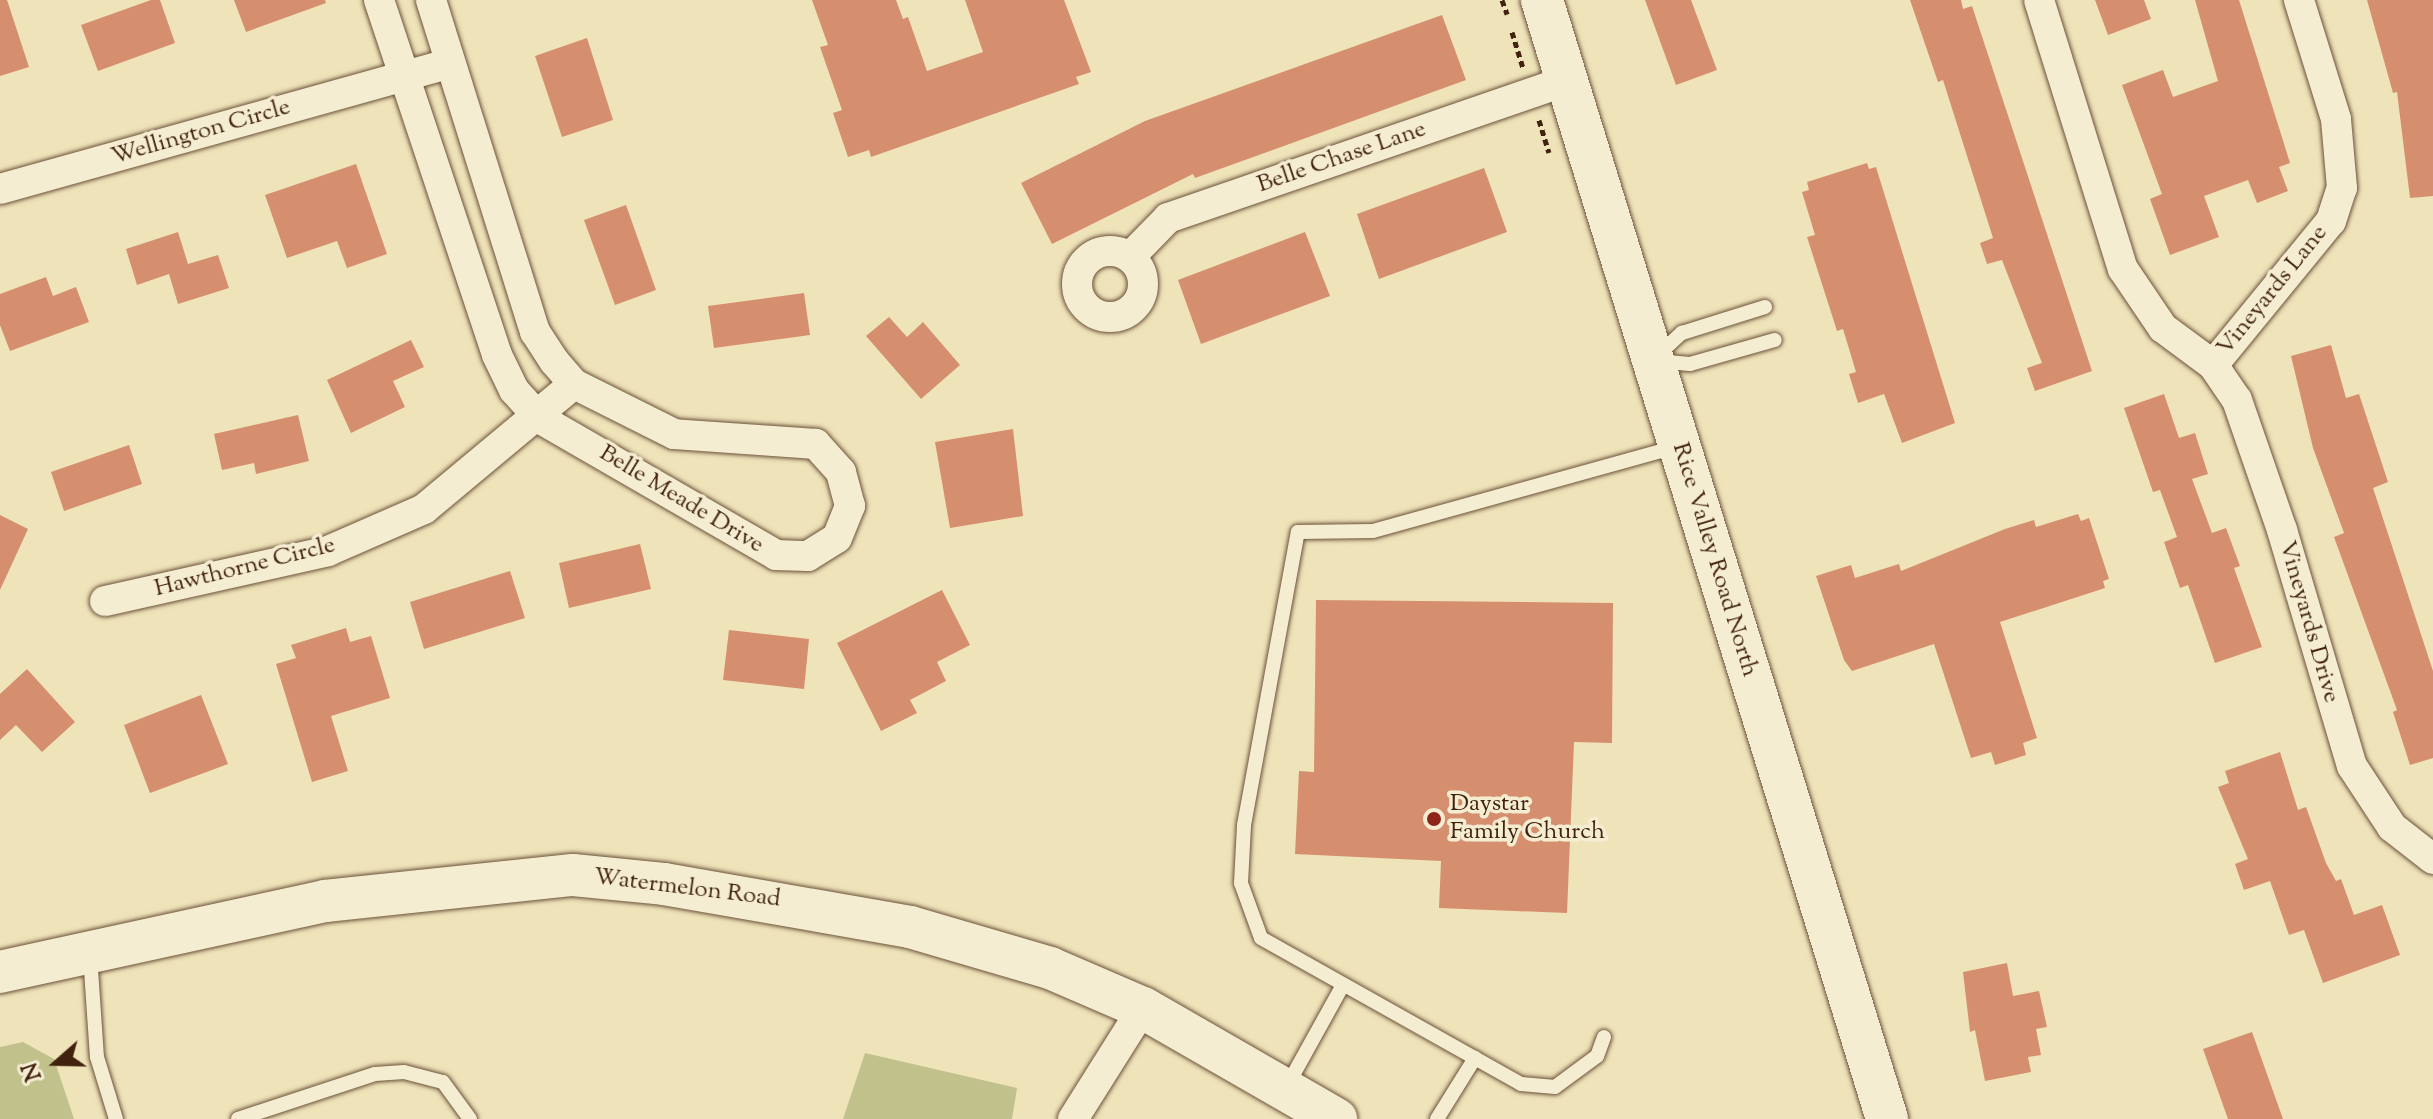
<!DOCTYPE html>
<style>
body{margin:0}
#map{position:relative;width:2433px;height:1119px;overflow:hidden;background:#efe3ba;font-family:"Sorts Mill Goudy",serif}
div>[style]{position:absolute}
.green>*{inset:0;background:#c0c18b}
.building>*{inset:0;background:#d58f6e}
.path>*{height:5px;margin-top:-2.5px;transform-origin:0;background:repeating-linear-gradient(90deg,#41220e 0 6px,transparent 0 10px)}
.roads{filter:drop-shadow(0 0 2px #6c5239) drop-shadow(0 0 2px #6c5239)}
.lane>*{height:14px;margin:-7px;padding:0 7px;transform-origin:7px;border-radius:7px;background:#f5edd2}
.street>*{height:30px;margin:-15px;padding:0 15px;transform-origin:15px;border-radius:15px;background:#f5edd2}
.street>.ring{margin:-15px;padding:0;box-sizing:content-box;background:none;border:30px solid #f5edd2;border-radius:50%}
.secondary>*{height:42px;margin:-21px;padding:0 21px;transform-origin:21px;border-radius:21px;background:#f5edd2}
.dots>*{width:22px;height:22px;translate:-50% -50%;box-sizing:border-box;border:4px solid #f5edd2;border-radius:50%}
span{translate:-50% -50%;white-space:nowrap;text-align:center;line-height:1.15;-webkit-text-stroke:7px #f5edd2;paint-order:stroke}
.street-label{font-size:24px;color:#41220e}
.poi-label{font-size:24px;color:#41220e}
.left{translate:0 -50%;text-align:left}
.north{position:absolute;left:16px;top:1023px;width:80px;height:80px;-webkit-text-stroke:6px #f5edd2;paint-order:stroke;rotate:250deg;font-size:22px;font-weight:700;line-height:32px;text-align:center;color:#41220e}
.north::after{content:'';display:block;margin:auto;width:28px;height:36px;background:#41220e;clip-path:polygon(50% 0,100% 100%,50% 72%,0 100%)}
</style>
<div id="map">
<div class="green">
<div style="clip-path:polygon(23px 1042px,54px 1059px,74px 1119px,0 1119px,0 1047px)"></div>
<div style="clip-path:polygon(865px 1053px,1017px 1088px,1012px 1119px,843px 1119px)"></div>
</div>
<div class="building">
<div style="clip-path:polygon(0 0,7px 0,29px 67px,0 76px)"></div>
<div style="clip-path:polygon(151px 0,160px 0,175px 43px,98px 71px,81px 25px)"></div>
<div style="clip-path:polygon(234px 0,325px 0,326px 3px,246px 32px)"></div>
<div style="clip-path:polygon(812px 0,896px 0,903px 19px,908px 17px,927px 71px,983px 52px,965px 0,1064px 0,1091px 72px,1076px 77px,1079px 84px,871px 157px,869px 150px,848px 157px,833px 113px,842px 110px,820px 47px,828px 45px)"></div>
<div style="clip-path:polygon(1645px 0,1691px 0,1717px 70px,1676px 85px)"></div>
<div style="clip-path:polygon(1910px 0,1961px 0,1963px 9px,1972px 6px,2092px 371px,2035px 391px,2027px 368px,2042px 363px,2002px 260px,1987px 264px,1980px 243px,1993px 238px,1943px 80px,1938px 82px)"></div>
<div style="clip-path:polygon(2095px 0,2144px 0,2151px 19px,2108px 35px)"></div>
<div style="clip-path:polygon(2195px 0,2239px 0,2290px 163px,2279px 167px,2288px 191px,2257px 203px,2248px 180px,2204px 196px,2219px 237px,2170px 255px,2150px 199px,2162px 194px,2122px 85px,2163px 70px,2173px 97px,2218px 81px)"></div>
<div style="clip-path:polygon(2367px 0,2433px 0,2433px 196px,2410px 198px,2397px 92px,2393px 93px)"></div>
<div style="clip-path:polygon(1442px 15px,1466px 80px,1195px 178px,1193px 174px,1052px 244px,1021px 183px,1145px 121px)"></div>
<div style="clip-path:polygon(587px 38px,613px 120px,562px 137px,535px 56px)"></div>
<div style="clip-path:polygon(1867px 163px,1869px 169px,1876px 167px,1955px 423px,1902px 443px,1884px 394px,1858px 403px,1849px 374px,1856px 372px,1843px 329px,1837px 331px,1807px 237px,1815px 235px,1802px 192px,1809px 190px,1807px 182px)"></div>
<div style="clip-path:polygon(356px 164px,387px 254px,347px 268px,337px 241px,287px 258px,265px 195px)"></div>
<div style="clip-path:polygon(1484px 168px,1507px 232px,1379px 279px,1357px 214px)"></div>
<div style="clip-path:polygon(626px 205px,656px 290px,615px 305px,584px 220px)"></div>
<div style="clip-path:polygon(178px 232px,188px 264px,218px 255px,229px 288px,178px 304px,169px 274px,137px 285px,126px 249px)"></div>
<div style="clip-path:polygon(1305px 232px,1330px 296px,1201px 344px,1178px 280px)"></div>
<div style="clip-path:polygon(46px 277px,53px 296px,76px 287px,89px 322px,10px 351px,0 325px,0 294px)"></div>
<div style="clip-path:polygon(804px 293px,810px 335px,714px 348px,708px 306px)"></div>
<div style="clip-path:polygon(889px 317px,907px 337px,923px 322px,960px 365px,921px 399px,866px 336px)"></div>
<div style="clip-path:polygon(411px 340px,424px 367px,393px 381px,405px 407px,351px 433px,327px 380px)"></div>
<div style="clip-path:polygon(2331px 345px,2346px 398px,2359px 394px,2388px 482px,2373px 488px,2433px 671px,2433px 758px,2410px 765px,2393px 712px,2397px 710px,2334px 537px,2344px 533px,2313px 448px,2291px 356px)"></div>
<div style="clip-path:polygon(2164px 394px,2179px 438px,2195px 433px,2208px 474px,2192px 479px,2212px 533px,2226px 528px,2240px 566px,2234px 568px,2262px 647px,2215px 663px,2188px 585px,2180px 588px,2164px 542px,2177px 537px,2160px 490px,2153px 492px,2124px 408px)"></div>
<div style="clip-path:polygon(298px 415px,309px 461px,256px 474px,254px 463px,222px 470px,214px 434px)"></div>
<div style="clip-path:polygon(1013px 429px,1023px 516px,950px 528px,935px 442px)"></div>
<div style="clip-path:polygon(129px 445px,142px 484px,64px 511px,51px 472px)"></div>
<div style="clip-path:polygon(2078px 514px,2081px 521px,2089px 518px,2109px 579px,2103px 581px,2105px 588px,2000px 622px,2037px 738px,2023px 743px,2026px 755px,1995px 765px,1991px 752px,1971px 758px,1934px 644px,1852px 671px,1844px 660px,1816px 576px,1851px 565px,1855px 578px,1899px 564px,1901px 571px,2005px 529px,2034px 520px,2036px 527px)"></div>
<div style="clip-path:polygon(0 515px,28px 529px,0 590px)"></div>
<div style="clip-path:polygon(640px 544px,651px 589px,569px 608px,559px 563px)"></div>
<div style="clip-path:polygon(510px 571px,525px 618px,424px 649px,410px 602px)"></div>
<div style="clip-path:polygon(942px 590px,970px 645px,937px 662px,946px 681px,910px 700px,917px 713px,881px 731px,837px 643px)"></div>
<div style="clip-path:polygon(1316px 600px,1613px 603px,1612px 743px,1574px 742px,1567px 913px,1439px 908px,1441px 861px,1295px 854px,1299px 771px,1314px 772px)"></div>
<div style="clip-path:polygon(346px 628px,350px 642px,371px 636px,390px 698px,331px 716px,348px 771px,312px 782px,276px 664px,296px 658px,291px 645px)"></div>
<div style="clip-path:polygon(729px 630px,809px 639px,804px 689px,723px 680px)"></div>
<div style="clip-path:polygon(27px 669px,75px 722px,42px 752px,16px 725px,0 740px,0 694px)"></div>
<div style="clip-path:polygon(201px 695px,228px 764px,150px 793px,124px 725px)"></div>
<div style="clip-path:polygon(2280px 752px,2298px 810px,2306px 807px,2326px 863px,2336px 881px,2341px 879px,2354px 915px,2382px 905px,2400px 955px,2323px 983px,2304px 930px,2289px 935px,2270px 881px,2244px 890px,2235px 864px,2248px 859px,2218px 787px,2229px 783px,2225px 771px)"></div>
<div style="clip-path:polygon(2007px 963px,2013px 996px,2039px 991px,2047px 1027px,2036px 1029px,2041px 1055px,2028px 1057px,2031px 1072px,1985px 1081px,1975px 1030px,1970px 1032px,1963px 972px)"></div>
<div style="clip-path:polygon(2252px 1032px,2283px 1119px,2228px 1119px,2203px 1049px)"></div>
</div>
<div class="path">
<div style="left:1502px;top:0;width:15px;rotate:70deg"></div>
<div style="left:1512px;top:32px;width:38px;rotate:73deg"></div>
<div style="left:1539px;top:120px;width:34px;rotate:73deg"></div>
</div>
<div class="roads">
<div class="lane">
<div style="left:1658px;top:355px;width:33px;rotate:-43deg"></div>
<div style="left:1682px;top:333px;width:87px;rotate:-17.4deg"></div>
<div style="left:1656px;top:361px;width:34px;rotate:5deg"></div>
<div style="left:1690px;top:364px;width:88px;rotate:-15.8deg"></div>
<div style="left:90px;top:955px;width:102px;rotate:86.1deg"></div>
<div style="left:97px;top:1057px;width:65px;rotate:73deg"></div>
<div style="left:1604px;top:1037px;width:20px;rotate:110deg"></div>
<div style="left:1597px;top:1056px;width:52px;rotate:143.6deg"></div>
<div style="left:1555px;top:1087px;width:34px;rotate:-175deg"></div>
<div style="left:1521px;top:1084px;width:298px;rotate:-150.7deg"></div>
<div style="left:1261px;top:938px;width:59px;rotate:-110deg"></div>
<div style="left:1241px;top:883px;width:58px;rotate:-87deg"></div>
<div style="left:1244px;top:825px;width:298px;rotate:-79.6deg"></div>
<div style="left:1298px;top:532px;width:75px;rotate:-0.8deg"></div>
<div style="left:1373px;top:531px;width:313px;rotate:-15.5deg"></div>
<div style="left:1287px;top:1086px;width:115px;rotate:-61deg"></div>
<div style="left:238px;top:1119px;width:144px;rotate:-18.2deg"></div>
<div style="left:375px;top:1074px;width:29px;rotate:-4deg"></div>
<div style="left:404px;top:1072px;width:40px;rotate:14.4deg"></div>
<div style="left:443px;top:1082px;width:46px;rotate:53.9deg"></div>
<div style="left:1437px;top:1119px;width:72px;rotate:-58.1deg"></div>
</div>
<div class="street">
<div style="left:379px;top:0;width:374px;rotate:71.6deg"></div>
<div style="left:497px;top:355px;width:39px;rotate:64deg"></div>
<div style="left:514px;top:390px;width:38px;rotate:48deg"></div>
<div style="left:539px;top:418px;width:274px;rotate:30deg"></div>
<div style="left:776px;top:555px;width:32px;rotate:2deg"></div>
<div style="left:808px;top:556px;width:34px;rotate:-32deg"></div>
<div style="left:837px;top:538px;width:35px;rotate:-68deg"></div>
<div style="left:850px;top:506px;width:35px;rotate:-105deg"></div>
<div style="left:841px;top:472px;width:38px;rotate:-132deg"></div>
<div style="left:816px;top:444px;width:142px;rotate:-176deg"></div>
<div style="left:674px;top:434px;width:112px;rotate:-153.4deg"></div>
<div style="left:574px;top:384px;width:30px;rotate:-131deg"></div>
<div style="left:554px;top:361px;width:35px;rotate:-123deg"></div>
<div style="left:535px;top:332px;width:348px;rotate:-107.4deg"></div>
<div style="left:2039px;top:0;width:282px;rotate:72.7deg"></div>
<div style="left:2123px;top:269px;width:71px;rotate:55.9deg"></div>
<div style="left:2163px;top:328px;width:62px;rotate:36.5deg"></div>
<div style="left:2213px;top:365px;width:42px;rotate:55.6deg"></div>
<div style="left:2237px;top:400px;width:138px;rotate:70.9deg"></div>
<div style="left:2282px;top:530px;width:246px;rotate:73.5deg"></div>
<div style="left:2352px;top:766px;width:73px;rotate:56.7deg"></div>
<div style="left:2392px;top:827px;width:52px;rotate:38deg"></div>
<div style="left:0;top:189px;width:467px;rotate:-15.6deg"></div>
<div class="ring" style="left:1077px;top:251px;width:36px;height:36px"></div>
<div style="left:1130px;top:257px;width:54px;rotate:-45.7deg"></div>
<div style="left:1168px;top:218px;width:422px;rotate:-19deg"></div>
<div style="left:2213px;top:365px;width:186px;rotate:-50.7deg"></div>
<div style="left:2331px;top:221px;width:35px;rotate:-72deg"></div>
<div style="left:2342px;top:188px;width:69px;rotate:-95deg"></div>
<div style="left:2336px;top:119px;width:125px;rotate:-107.3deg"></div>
<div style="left:105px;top:601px;width:229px;rotate:-12.6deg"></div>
<div style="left:328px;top:551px;width:105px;rotate:-23.6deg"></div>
<div style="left:424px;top:509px;width:195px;rotate:-39.8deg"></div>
<div style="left:1073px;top:1119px;width:131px;rotate:-57.8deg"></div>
</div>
<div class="secondary">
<div style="left:1542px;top:0;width:1171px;rotate:72.86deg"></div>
<div style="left:0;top:972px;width:333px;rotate:-12.3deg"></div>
<div style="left:325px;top:901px;width:249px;rotate:-6deg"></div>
<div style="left:573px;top:875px;width:91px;rotate:5.6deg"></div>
<div style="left:664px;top:884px;width:250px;rotate:9.9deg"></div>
<div style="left:910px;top:927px;width:146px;rotate:16.3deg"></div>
<div style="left:1050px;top:968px;width:101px;rotate:23.3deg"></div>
<div style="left:1143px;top:1008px;width:223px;rotate:29.9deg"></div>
</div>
</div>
<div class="dots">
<div style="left:1434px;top:819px;background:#8f2418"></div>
</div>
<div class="street-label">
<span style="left:201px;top:133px;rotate:-16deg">Wellington Circle</span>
<span style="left:1342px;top:158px;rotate:-19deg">Belle Chase Lane</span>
<span style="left:2273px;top:291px;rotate:-51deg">Vineyards Lane</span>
<span style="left:681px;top:500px;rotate:31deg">Belle Meade Drive</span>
<span style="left:1714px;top:560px;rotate:73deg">Rice Valley Road North</span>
<span style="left:245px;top:568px;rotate:-14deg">Hawthorne Circle</span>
<span style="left:2308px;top:622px;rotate:74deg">Vineyards Drive</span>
<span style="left:687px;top:889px;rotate:7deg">Watermelon Road</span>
</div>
<div class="poi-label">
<span class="left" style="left:1450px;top:819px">Daystar<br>Family Church</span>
</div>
<div class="north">N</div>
</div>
